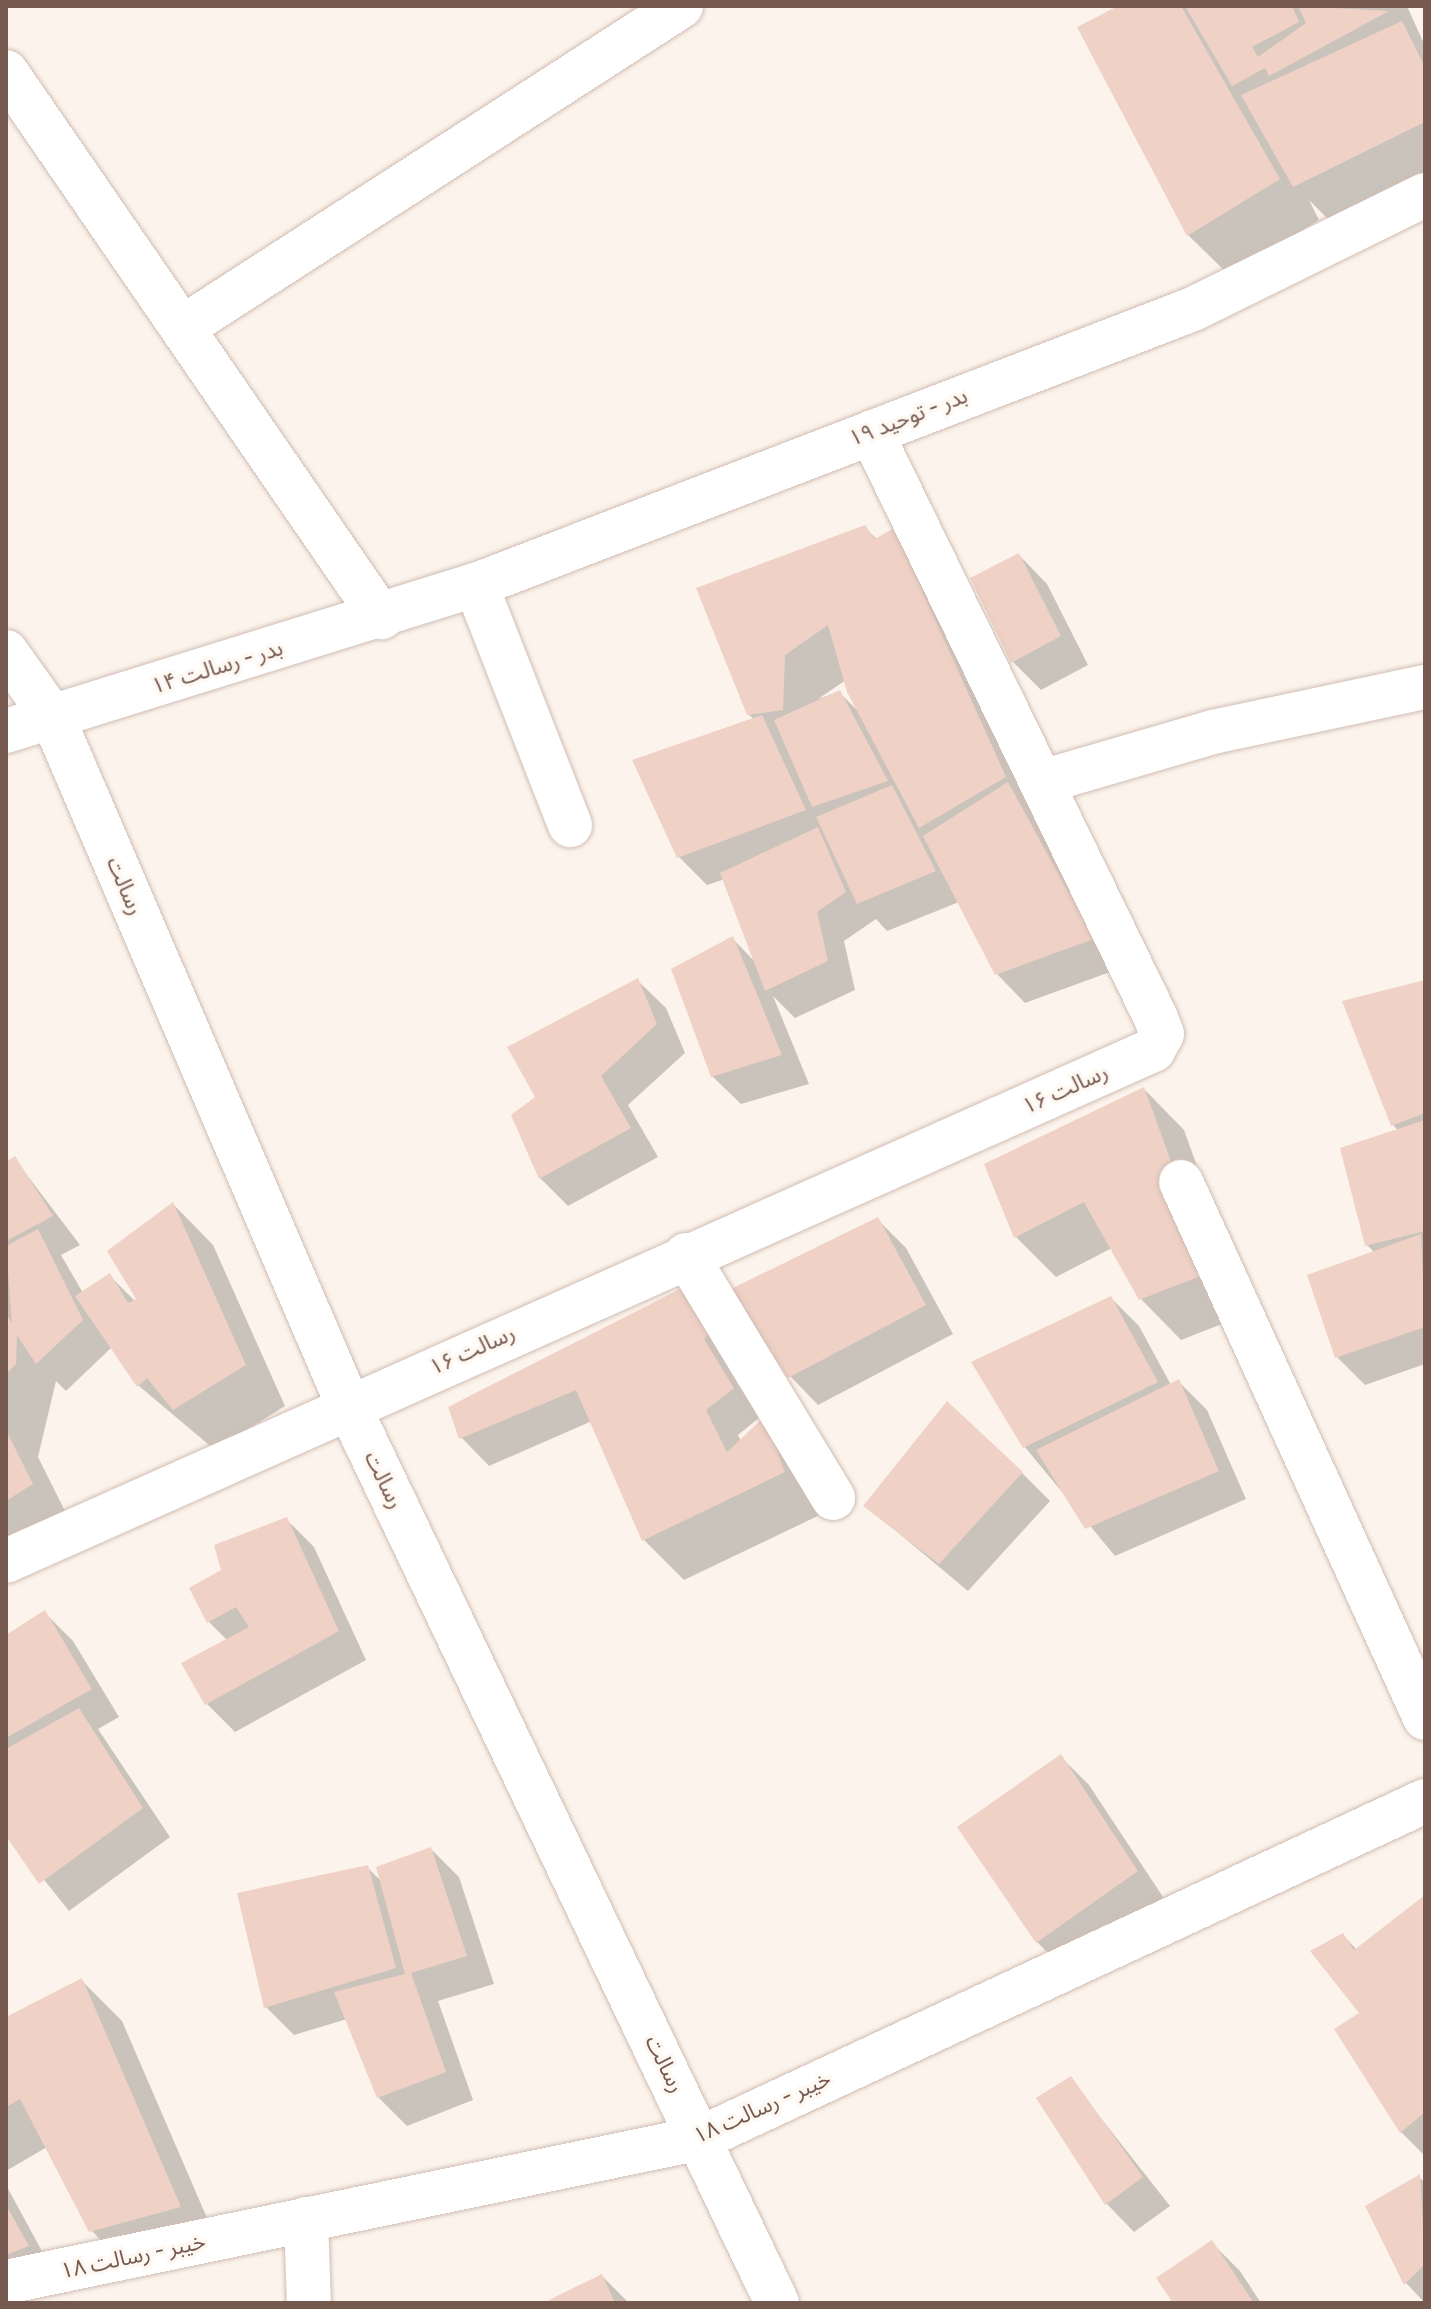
<!DOCTYPE html>
<meta charset="utf-8">
<style>
body{margin:0}
#map{position:relative;width:1431px;height:2309px;overflow:hidden;background:#fcf4ec;font-family:Cabin,"Noto Sans Arabic",sans-serif}
div>[style]{position:absolute}
.shadow>*{inset:0;background:#0003}
.building>*{inset:0;background:#efd1c5}
.roads{filter:drop-shadow(0 0 2px #d0bdb4) drop-shadow(0 0 2px #d0bdb4)}
.street>*{height:44px;margin:-22px;padding:0 22px;transform-origin:22px;border-radius:22px;background:#fff}
.secondary>*{height:44px;margin:-22px;padding:0 22px;transform-origin:22px;border-radius:22px;background:#fff}
span{translate:-50% -50%;white-space:nowrap;text-align:center;line-height:1.15;-webkit-text-stroke:7px #fef8f2;paint-order:stroke}
.street-label{font-size:22px;color:#76594f}
.frame{position:absolute;inset:0;border:8px solid #76594f;pointer-events:none}
</style>
<div id="map">
<div class="shadow">
<div style="clip-path:polygon(1121px 6px,1407px 6px,1425px 46px,1425px 182px,1335px 226px,1309px 200px,1319px 220px,1229px 275px,1188px 235px)"></div>
<div style="clip-path:polygon(evenodd,864px 527px,878px 540px,894px 531px,934px 571px,1121px 968px,1025px 1003px,997px 974px,959px 902px,887px 931px,876px 919px,844px 941px,855px 990px,795px 1018px,773px 996px,809px 1084px,741px 1104px,712px 1076px,733px 939px,756px 963px,725px 879px,707px 885px,679px 857px,755px 720px,748px 714px,864px 527px,846px 680px,859px 712px,839px 692px,818px 699px,846px 680px)"></div>
<div style="clip-path:polygon(1019px 555px,1047px 584px,1088px 665px,1041px 690px,1013px 662px)"></div>
<div style="clip-path:polygon(637px 980px,666px 1008px,685px 1053px,628px 1105px,658px 1157px,568px 1206px,540px 1178px,537px 1098px)"></div>
<div style="clip-path:polygon(1425px 982px,1425px 1364px,1365px 1385px,1337px 1357px,1375px 1253px,1367px 1245px,1399px 1131px,1393px 1125px)"></div>
<div style="clip-path:polygon(1144px 1089px,1184px 1130px,1250px 1313px,1181px 1340px,1141px 1299px,1112px 1248px,1056px 1277px,1016px 1237px)"></div>
<div style="clip-path:polygon(14px 1158px,80px 1245px,61px 1255px,83px 1293px,110px 1276px,141px 1307px,173px 1204px,213px 1245px,285px 1406px,215px 1450px,139px 1386px,112px 1347px,66px 1391px,56px 1381px,38px 1457px,72px 1525px,6px 1565px,6px 1164px)"></div>
<div style="clip-path:polygon(877px 1219px,906px 1248px,953px 1334px,818px 1405px,790px 1376px)"></div>
<div style="clip-path:polygon(685px 1288px,760px 1417px,738px 1435px,741px 1441px,764px 1420px,824px 1513px,684px 1580px,644px 1540px,592px 1421px,489px 1466px,461px 1437px)"></div>
<div style="clip-path:polygon(1111px 1298px,1139px 1326px,1171px 1385px,1178px 1381px,1207px 1410px,1246px 1499px,1115px 1556px,1024px 1446px)"></div>
<div style="clip-path:polygon(1022px 1473px,1050px 1501px,968px 1591px,865px 1505px)"></div>
<div style="clip-path:polygon(286px 1519px,314px 1547px,366px 1660px,235px 1732px,207px 1704px,228px 1641px,209px 1622px,224px 1571px)"></div>
<div style="clip-path:polygon(44px 1612px,73px 1641px,119px 1717px,98px 1729px,170px 1837px,69px 1911px,6px 1832px,6px 1637px)"></div>
<div style="clip-path:polygon(1061px 1757px,1089px 1785px,1165px 1900px,1065px 1970px,1037px 1942px)"></div>
<div style="clip-path:polygon(431px 1849px,459px 1877px,494px 1984px,438px 2001px,473px 2100px,407px 2126px,378px 2097px,347px 2019px,294px 2035px,266px 2007px,367px 1867px,382px 1882px)"></div>
<div style="clip-path:polygon(1425px 1897px,1425px 2156px,1401px 2132px,1343px 1935px,1357px 1950px)"></div>
<div style="clip-path:polygon(82px 1981px,122px 2021px,220px 2248px,131px 2271px,91px 2230px,47px 2147px,6px 2171px,6px 2020px)"></div>
<div style="clip-path:polygon(1070px 2079px,1170px 2206px,1134px 2232px,1106px 2203px)"></div>
<div style="clip-path:polygon(1419px 2177px,1425px 2183px,1425px 2303px,1406px 2283px,1367px 2207px)"></div>
<div style="clip-path:polygon(6px 2185px,55px 2275px,6px 2293px)"></div>
<div style="clip-path:polygon(1212px 2243px,1240px 2271px,1261px 2303px,1176px 2303px)"></div>
<div style="clip-path:polygon(602px 2276px,629px 2303px,548px 2303px)"></div>
</div>
<div class="building">
<div style="clip-path:polygon(1118px 6px,1181px 6px,1280px 179px,1187px 236px,1077px 27px)"></div>
<div style="clip-path:polygon(1185px 6px,1292px 6px,1299px 22px,1252px 47px,1258px 57px,1306px 23px,1298px 6px,1389px 11px,1269px 76px,1265px 68px,1232px 86px)"></div>
<div style="clip-path:polygon(1402px 21px,1425px 67px,1425px 122px,1293px 187px,1241px 95px)"></div>
<div style="clip-path:polygon(865px 525px,875px 539px,894px 528px,1006px 777px,919px 828px,847px 692px,828px 625px,785px 655px,783px 710px,747px 715px,696px 588px)"></div>
<div style="clip-path:polygon(1019px 553px,1061px 636px,1011px 663px,970px 578px)"></div>
<div style="clip-path:polygon(840px 690px,888px 781px,812px 807px,774px 720px)"></div>
<div style="clip-path:polygon(762px 715px,806px 810px,677px 858px,632px 760px)"></div>
<div style="clip-path:polygon(1008px 782px,1094px 939px,995px 975px,923px 836px)"></div>
<div style="clip-path:polygon(892px 785px,936px 871px,857px 904px,816px 817px)"></div>
<div style="clip-path:polygon(818px 827px,846px 892px,817px 912px,828px 961px,765px 991px,720px 873px)"></div>
<div style="clip-path:polygon(733px 936px,782px 1055px,711px 1077px,671px 969px)"></div>
<div style="clip-path:polygon(638px 978px,657px 1024px,601px 1076px,631px 1128px,539px 1179px,511px 1115px,535px 1097px,507px 1047px)"></div>
<div style="clip-path:polygon(1425px 980px,1425px 1113px,1391px 1126px,1342px 1001px)"></div>
<div style="clip-path:polygon(1144px 1087px,1211px 1272px,1139px 1300px,1084px 1202px,1014px 1238px,984px 1164px)"></div>
<div style="clip-path:polygon(1425px 1120px,1425px 1231px,1365px 1246px,1340px 1148px)"></div>
<div style="clip-path:polygon(15px 1156px,53px 1216px,6px 1241px,6px 1162px)"></div>
<div style="clip-path:polygon(173px 1202px,246px 1365px,173px 1410px,147px 1378px,137px 1387px,75px 1296px,110px 1273px,128px 1303px,136px 1299px,107px 1251px)"></div>
<div style="clip-path:polygon(878px 1217px,926px 1305px,788px 1378px,729px 1290px)"></div>
<div style="clip-path:polygon(38px 1229px,83px 1320px,36px 1364px,17px 1335px,16px 1364px,6px 1374px,6px 1314px,12px 1323px,6px 1246px)"></div>
<div style="clip-path:polygon(1421px 1234px,1425px 1327px,1335px 1358px,1307px 1275px)"></div>
<div style="clip-path:polygon(686px 1286px,716px 1328px,704px 1339px,734px 1388px,706px 1410px,727px 1452px,764px 1417px,785px 1472px,642px 1541px,576px 1390px,459px 1439px,448px 1407px)"></div>
<div style="clip-path:polygon(1111px 1296px,1158px 1382px,1023px 1448px,971px 1362px)"></div>
<div style="clip-path:polygon(1179px 1379px,1219px 1471px,1085px 1529px,1036px 1450px)"></div>
<div style="clip-path:polygon(947px 1401px,1023px 1472px,939px 1564px,863px 1506px)"></div>
<div style="clip-path:polygon(6px 1430px,33px 1484px,6px 1501px)"></div>
<div style="clip-path:polygon(287px 1517px,339px 1631px,205px 1705px,181px 1663px,249px 1627px,236px 1607px,207px 1623px,189px 1588px,221px 1570px,214px 1545px)"></div>
<div style="clip-path:polygon(45px 1610px,92px 1689px,6px 1738px,6px 1635px)"></div>
<div style="clip-path:polygon(79px 1708px,143px 1808px,39px 1884px,6px 1836px,6px 1749px)"></div>
<div style="clip-path:polygon(1061px 1754px,1138px 1871px,1036px 1943px,957px 1827px)"></div>
<div style="clip-path:polygon(431px 1847px,467px 1956px,411px 1973px,446px 2072px,377px 2098px,334px 1992px,405px 1974px,376px 1867px)"></div>
<div style="clip-path:polygon(368px 1865px,396px 1968px,264px 2008px,237px 1893px)"></div>
<div style="clip-path:polygon(1425px 1895px,1425px 2112px,1400px 2133px,1334px 2029px,1359px 2013px,1310px 1951px,1343px 1933px,1354px 1950px)"></div>
<div style="clip-path:polygon(82px 1978px,181px 2207px,89px 2232px,20px 2099px,6px 2107px,6px 2017px)"></div>
<div style="clip-path:polygon(1071px 2076px,1143px 2177px,1105px 2205px,1036px 2098px)"></div>
<div style="clip-path:polygon(1420px 2174px,1425px 2264px,1404px 2285px,1365px 2206px)"></div>
<div style="clip-path:polygon(6px 2205px,29px 2246px,6px 2255px)"></div>
<div style="clip-path:polygon(1212px 2240px,1254px 2303px,1173px 2303px,1156px 2278px)"></div>
<div style="clip-path:polygon(602px 2274px,615px 2303px,543px 2303px)"></div>
</div>
<div class="roads">
<div class="street">
<div style="left:6px;top:72px;width:662px;rotate:55.47deg"></div>
<div style="left:182px;top:328px;width:594px;rotate:-32.83deg"></div>
<div style="left:476px;top:585px;width:258px;rotate:68.6deg"></div>
<div style="left:6px;top:731px;width:492px;rotate:-17.3deg"></div>
<div style="left:476px;top:585px;width:768px;rotate:-21.05deg"></div>
<div style="left:1193px;top:309px;width:258px;rotate:-26.2deg"></div>
<div style="left:1042px;top:782px;width:178px;rotate:-16.3deg"></div>
<div style="left:1213px;top:732px;width:217px;rotate:-12deg"></div>
<div style="left:1181px;top:1182px;width:589px;rotate:65.52deg"></div>
<div style="left:686px;top:1255px;width:284px;rotate:58.8deg"></div>
<div style="left:6px;top:1561px;width:1256px;rotate:-24.01deg"></div>
<div style="left:1153px;top:1050px;width:18px;rotate:-61deg"></div>
<div style="left:1162px;top:1034px;width:19px;rotate:-111deg"></div>
<div style="left:1155px;top:1016px;width:649px;rotate:-115.93deg"></div>
<div style="left:306px;top:2219px;width:84px;rotate:88deg"></div>
</div>
<div class="secondary">
<div style="left:6px;top:652px;width:81px;rotate:54.5deg"></div>
<div style="left:53px;top:718px;width:748px;rotate:66.76deg"></div>
<div style="left:348px;top:1405px;width:995px;rotate:64.46deg"></div>
<div style="left:6px;top:2282px;width:710px;rotate:-11.71deg"></div>
<div style="left:701px;top:2138px;width:799px;rotate:-24.96deg"></div>
</div>
</div>
<div class="street-label">
<span style="left:908px;top:417px;rotate:-21deg">بدر - توحید ۱۹</span>
<span style="left:217px;top:667px;rotate:-17deg">بدر - رسالت ۱۴</span>
<span style="left:125px;top:886px;rotate:67deg">رسالت</span>
<span style="left:1065px;top:1089px;rotate:-24deg">رسالت ۱۶</span>
<span style="left:472px;top:1350px;rotate:-24deg">رسالت ۱۶</span>
<span style="left:384px;top:1480px;rotate:64deg">رسالت</span>
<span style="left:665px;top:2064px;rotate:64deg">رسالت</span>
<span style="left:762px;top:2107px;rotate:-24deg">خیبر - رسالت ۱۸</span>
<span style="left:133px;top:2256px;rotate:-12deg">خیبر - رسالت ۱۸</span>
</div>
<div class="frame"></div>
</div>
